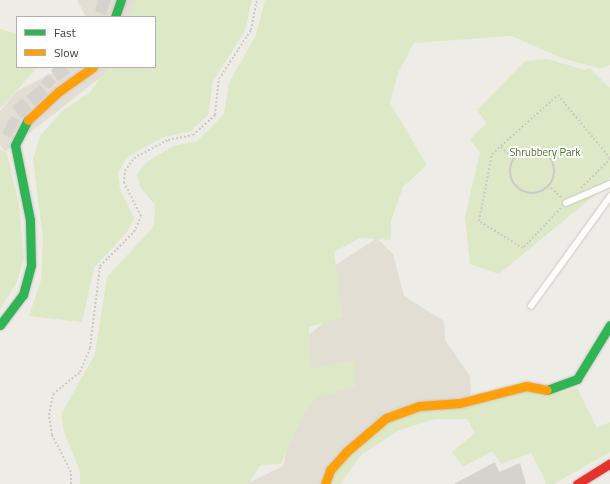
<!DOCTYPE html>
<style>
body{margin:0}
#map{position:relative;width:610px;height:484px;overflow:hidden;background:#eeece6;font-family:"Titillium Web",sans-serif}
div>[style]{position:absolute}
.residential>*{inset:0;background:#e3ded3}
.green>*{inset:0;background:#dde9c6}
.building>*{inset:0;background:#d6d3ce}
.path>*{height:2px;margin-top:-1px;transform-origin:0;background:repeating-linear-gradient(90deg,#cdcac5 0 2px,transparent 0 4px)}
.path>.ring{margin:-1px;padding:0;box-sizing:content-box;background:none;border:2px solid #cdcac5;border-radius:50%}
.roads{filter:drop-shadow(0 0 1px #cbc8c2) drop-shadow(0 0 1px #cbc8c2)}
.lane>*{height:5.5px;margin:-2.75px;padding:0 2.75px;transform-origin:2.75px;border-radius:2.75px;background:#fcfcfb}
.fast>*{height:9px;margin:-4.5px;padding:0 4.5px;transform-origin:4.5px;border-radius:4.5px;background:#30b455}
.slow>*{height:9px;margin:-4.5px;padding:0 4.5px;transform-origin:4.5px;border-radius:4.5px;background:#ff9f0a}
.jam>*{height:9px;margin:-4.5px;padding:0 4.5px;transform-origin:4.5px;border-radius:4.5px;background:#e5322d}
span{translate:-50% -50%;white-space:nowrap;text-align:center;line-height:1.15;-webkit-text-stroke:3.5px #fff;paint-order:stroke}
.park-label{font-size:11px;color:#487626}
.legend{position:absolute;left:16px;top:16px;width:140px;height:52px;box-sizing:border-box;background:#fff;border:1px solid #b4b1ad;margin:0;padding:5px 7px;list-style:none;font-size:12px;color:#443d33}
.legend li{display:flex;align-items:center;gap:8px;height:20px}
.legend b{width:20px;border:1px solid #b4b1ad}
</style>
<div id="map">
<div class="residential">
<div style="clip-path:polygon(77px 0,141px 0,131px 17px,86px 17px)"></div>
<div style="clip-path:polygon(64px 67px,114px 67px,5px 152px,0 145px,0 111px,17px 91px)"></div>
<div style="clip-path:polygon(377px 238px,393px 254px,404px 296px,444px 321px,445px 340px,470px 376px,472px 409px,385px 425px,330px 484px,246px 484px,283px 466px,295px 415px,292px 348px,336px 313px,328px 270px)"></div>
</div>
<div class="green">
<div style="clip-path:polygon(137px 0,252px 0,245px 31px,213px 81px,208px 115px,191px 131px,164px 137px,127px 157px,118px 173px,120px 189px,134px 218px,127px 232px,94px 268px,82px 322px,29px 316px,41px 280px,43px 238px,33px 159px,40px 136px,62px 111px,89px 93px,109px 67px,155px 67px,155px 17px,129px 17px)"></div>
<div style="clip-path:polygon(265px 0,610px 0,610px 65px,601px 69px,562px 58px,511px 36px,414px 43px,398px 73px,390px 103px,427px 165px,403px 187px,391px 221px,391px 240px,360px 238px,334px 252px,342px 317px,309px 327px,311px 369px,354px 360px,355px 386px,316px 398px,303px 415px,281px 464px,261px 465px,248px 484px,80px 484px,80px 471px,64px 432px,61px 414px,95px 354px,107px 277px,154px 226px,155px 205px,140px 187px,137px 174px,148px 161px,174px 146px,197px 141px,224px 114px,229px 83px,256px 35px)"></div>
<div style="clip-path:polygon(0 29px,17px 34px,17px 67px,38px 67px,0 109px)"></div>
<div style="clip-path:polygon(548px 59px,585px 70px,590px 68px,610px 88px,610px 177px,601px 190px,499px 274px,470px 264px,465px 217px,480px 152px,470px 140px,486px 123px,477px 110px,525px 61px)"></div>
<div style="clip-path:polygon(0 149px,7px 153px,19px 205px,24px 258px,17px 282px,0 310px)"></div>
<div style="clip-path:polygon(577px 388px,597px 428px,610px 422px,610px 452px,554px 484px,545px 484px,546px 482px,531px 453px,501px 464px,492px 451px,463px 467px,452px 452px,475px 433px,467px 419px,435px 419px,400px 430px,362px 454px,340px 484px,328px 484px,332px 473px,389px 421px,421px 410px,528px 391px,547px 396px)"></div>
</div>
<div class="building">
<div style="clip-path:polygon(95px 0,111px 0,106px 15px,95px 11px,98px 1px)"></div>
<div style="clip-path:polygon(55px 67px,66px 67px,70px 73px,58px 81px,51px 70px)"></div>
<div style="clip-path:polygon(48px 74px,56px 82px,49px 89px,41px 82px)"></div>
<div style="clip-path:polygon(40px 85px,48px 94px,34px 106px,26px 96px)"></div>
<div style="clip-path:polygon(22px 98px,32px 109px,21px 118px,12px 107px)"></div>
<div style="clip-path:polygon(11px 116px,20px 120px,10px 138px,2px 133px)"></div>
<div style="clip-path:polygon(495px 462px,499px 472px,520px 463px,526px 484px,454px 484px)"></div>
</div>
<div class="path">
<div style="left:501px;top:147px;width:16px;rotate:43deg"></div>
<div class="ring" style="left:510px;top:149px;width:42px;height:42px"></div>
<div style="left:548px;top:185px;width:19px;rotate:43deg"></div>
<div style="left:581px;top:188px;width:41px;rotate:-45deg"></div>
<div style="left:561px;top:208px;width:55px;rotate:133.5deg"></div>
<div style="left:523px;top:248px;width:52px;rotate:-148.5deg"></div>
<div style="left:479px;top:221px;width:68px;rotate:-79deg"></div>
<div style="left:492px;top:154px;width:89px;rotate:-41.8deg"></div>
<div style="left:558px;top:95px;width:82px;rotate:50.5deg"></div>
<div style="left:71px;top:484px;width:12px;rotate:-90deg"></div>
<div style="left:71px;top:472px;width:42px;rotate:-117.2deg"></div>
<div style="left:52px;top:435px;width:20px;rotate:-99deg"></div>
<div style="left:49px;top:415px;width:21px;rotate:-79deg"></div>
<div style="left:53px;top:394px;width:35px;rotate:-39deg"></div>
<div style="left:80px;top:372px;width:26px;rotate:-67deg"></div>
<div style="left:90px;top:348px;width:83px;rotate:-83deg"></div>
<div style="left:100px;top:266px;width:48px;rotate:-45deg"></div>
<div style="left:134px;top:232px;width:17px;rotate:-66deg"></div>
<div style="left:141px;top:216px;width:37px;rotate:-117deg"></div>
<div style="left:124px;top:183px;width:12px;rotate:-85deg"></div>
<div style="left:125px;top:171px;width:16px;rotate:-55deg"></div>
<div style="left:134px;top:158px;width:38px;rotate:-28deg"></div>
<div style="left:168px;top:140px;width:25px;rotate:-11deg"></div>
<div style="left:193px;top:135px;width:30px;rotate:-42deg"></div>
<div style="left:215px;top:115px;width:36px;rotate:-84deg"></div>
<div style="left:219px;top:79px;width:59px;rotate:-56.9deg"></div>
<div style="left:251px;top:30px;width:31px;rotate:-79deg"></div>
</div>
<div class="roads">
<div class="lane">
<div style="left:566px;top:203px;width:48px;rotate:-23.4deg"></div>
<div style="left:531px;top:306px;width:135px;rotate:-54.1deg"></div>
</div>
<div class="fast">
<div style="left:115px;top:17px;width:18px;rotate:-71deg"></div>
<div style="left:0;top:325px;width:38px;rotate:-53deg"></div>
<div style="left:23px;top:295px;width:31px;rotate:-75deg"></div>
<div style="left:31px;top:265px;width:45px;rotate:-91.3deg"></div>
<div style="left:30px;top:220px;width:76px;rotate:-101.3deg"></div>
<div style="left:15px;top:145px;width:28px;rotate:-63deg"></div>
<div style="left:547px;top:390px;width:32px;rotate:-20deg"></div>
<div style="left:577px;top:379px;width:63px;rotate:-58.6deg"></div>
</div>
<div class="slow">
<div style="left:28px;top:120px;width:41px;rotate:-43deg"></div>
<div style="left:58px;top:92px;width:43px;rotate:-35.5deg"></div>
<div style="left:325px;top:484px;width:15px;rotate:-70deg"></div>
<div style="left:330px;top:470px;width:24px;rotate:-48deg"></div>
<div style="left:346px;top:452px;width:52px;rotate:-40.4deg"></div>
<div style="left:386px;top:418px;width:35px;rotate:-20deg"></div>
<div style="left:419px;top:406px;width:41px;rotate:-4.2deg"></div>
<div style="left:460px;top:403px;width:68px;rotate:-14.4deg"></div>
<div style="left:526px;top:386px;width:21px;rotate:11deg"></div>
</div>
<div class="jam">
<div style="left:577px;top:484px;width:39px;rotate:-32deg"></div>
</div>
</div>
<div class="park-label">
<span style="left:545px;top:152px">Shrubbery Park</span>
</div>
<ul class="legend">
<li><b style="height:5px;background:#30b455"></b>Fast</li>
<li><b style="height:5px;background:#ff9f0a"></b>Slow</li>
</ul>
</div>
